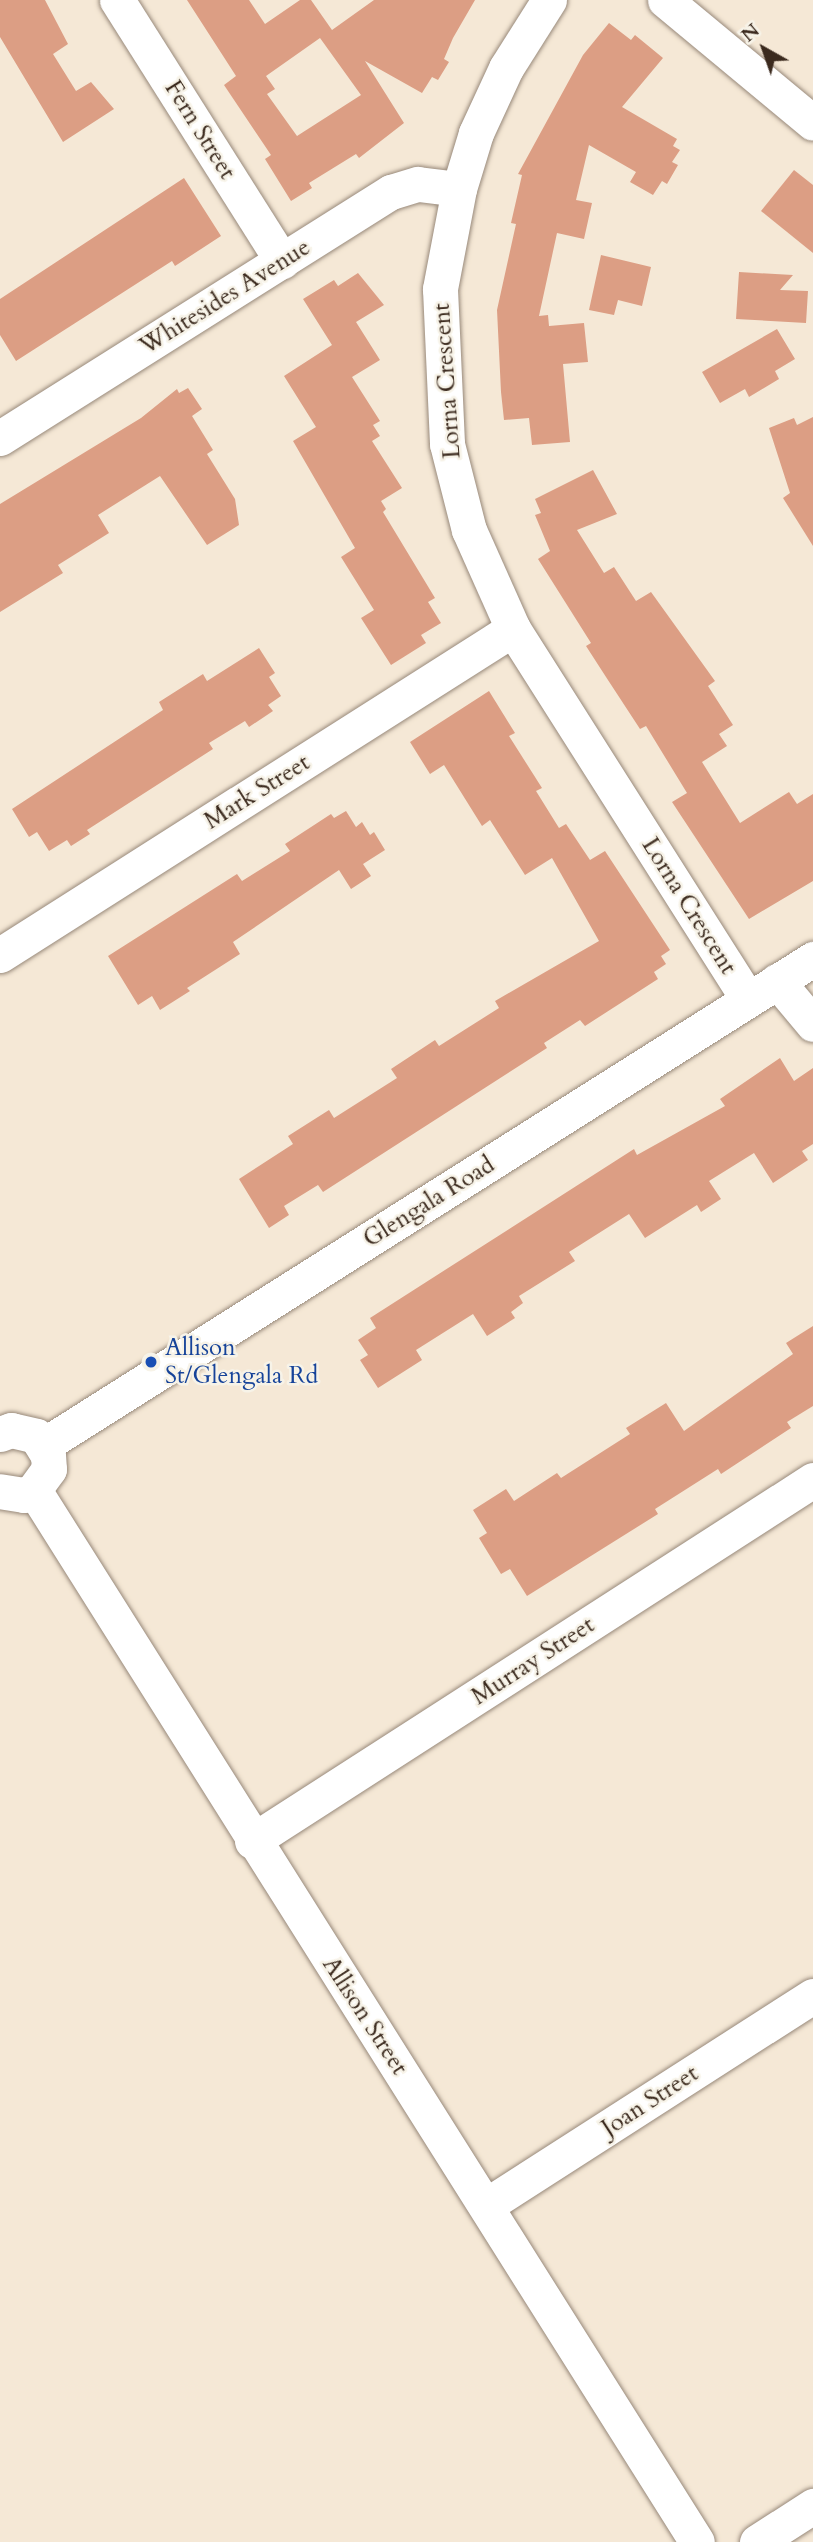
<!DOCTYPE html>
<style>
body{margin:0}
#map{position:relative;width:813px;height:2542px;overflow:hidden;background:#f5e8d6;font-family:Cardo,serif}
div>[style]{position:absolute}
.building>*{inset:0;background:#dc9e84}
.roads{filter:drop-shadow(0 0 2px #98897a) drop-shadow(0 0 2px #98897a)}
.minor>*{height:35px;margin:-17.5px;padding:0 17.5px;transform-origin:17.5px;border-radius:17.5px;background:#fff}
.dots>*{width:19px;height:19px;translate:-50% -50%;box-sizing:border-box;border:4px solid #f7f3e8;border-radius:50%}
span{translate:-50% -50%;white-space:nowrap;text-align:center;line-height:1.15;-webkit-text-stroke:5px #f7f3e8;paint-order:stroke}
.street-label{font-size:24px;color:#3b2a1e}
.transit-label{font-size:24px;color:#164399}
.left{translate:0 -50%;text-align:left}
.north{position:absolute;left:729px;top:14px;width:70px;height:70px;-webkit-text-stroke:5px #f7f3e8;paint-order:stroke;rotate:320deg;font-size:19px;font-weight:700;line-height:28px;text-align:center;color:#3b2a1e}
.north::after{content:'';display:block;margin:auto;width:24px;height:32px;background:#3b2a1e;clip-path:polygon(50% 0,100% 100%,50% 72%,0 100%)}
</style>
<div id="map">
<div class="building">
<div style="clip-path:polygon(0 0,45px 0,68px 44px,53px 54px,76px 91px,91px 82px,114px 109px,63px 142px,0 37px)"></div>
<div style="clip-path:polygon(evenodd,187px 0,249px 0,265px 24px,300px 0,311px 0,332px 30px,374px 0,475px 0,453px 38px,444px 59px,449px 62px,438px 80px,432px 77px,422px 93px,365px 61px,404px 123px,359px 158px,356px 154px,309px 183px,312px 188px,291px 201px,265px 159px,271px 155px,224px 85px,236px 76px,187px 0,320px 38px,361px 95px,297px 136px,267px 94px,275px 89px,266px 76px,320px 38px)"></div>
<div style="clip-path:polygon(609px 23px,631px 40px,635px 35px,663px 58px,622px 107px,677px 139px,673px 146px,680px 150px,672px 162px,678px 165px,667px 184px,662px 181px,653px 195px,630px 182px,636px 172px,589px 145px,576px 200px,592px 203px,584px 239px,557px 233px,539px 316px,548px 315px,549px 326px,584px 323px,588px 362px,563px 364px,570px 442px,532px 445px,529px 418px,504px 420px,501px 392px,497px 310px,516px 224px,511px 223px,522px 175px,518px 174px,583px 55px)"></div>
<div style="clip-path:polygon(794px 170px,813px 185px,813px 253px,761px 211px)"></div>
<div style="clip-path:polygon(184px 178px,221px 236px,175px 266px,172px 261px,16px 361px,0 335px,0 299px)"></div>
<div style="clip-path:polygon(601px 255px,651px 267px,642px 306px,618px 300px,614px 315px,589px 310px)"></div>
<div style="clip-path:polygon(739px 272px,793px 275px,780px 290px,808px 291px,806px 323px,736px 319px)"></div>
<div style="clip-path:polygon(358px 273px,384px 305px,356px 322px,380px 360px,352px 377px,380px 421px,373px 425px,380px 436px,372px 441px,402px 488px,381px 501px,386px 509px,383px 512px,435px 598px,428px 602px,441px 623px,421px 635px,426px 643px,391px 665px,361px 618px,374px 610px,341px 557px,355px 548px,293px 441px,316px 427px,284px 376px,332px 345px,303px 299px,334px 280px,338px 286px)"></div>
<div style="clip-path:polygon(777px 329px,795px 359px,775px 371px,779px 379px,749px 397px,745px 389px,720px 403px,702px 372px)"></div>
<div style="clip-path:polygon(188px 388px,202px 409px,192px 416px,213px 450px,207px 454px,235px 499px,239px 525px,207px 545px,160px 476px,98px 515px,109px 533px,58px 565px,63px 573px,0 612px,0 504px,141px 418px,177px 389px,179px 393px)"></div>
<div style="clip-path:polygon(813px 417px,813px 546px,783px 498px,790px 493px,769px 428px,794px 418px,797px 425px)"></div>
<div style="clip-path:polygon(593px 470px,617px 514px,577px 530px,604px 573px,614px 567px,636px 601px,651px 592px,715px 681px,708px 686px,733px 725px,719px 734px,727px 746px,702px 762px,740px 823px,789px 792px,797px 804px,813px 794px,813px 881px,749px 919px,672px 802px,687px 793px,646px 726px,640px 729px,606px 677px,586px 646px,591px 643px,538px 559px,550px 551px,535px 515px,541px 513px,535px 499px)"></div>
<div style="clip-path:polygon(259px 648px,275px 673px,269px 677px,281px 696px,268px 705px,273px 711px,249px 727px,245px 721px,209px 743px,213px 749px,87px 830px,90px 834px,71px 846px,67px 840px,49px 851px,37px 832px,29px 837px,12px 809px,163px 710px,159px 702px,203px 674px,207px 681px)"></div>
<div style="clip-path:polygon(489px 691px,515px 733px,509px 736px,542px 788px,536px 791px,559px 828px,566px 824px,590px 860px,605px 851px,670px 950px,661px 956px,666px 964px,654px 972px,658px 979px,585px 1026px,580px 1020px,544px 1043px,547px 1048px,323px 1192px,318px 1185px,284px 1206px,289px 1215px,269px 1228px,239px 1179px,293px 1144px,288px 1136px,329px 1110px,334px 1118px,397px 1078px,391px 1069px,435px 1040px,439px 1046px,499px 1008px,495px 1001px,599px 941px,552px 858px,525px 875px,490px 820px,482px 826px,444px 765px,430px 774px,410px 742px)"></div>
<div style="clip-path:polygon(346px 811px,356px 827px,362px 822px,370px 835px,374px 832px,385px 850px,363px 864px,371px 876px,351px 889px,339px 870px,233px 942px,240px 954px,187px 988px,190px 991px,160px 1010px,152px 996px,138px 1005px,108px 956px,237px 874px,242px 881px,290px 851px,285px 844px,331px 814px,334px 818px)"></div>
<div style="clip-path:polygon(780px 1058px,794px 1081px,813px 1068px,813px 1144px,802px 1151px,808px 1160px,773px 1183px,754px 1153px,709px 1181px,721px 1199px,701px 1212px,697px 1205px,645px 1238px,629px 1214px,569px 1252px,575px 1261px,519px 1296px,523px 1303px,511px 1312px,515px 1318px,487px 1336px,473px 1314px,416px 1350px,422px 1360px,378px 1388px,360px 1360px,368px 1355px,358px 1340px,376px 1328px,370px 1318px,634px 1149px,637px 1155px,725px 1106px,720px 1099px)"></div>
<div style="clip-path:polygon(813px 1326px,813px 1406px,787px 1422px,791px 1428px,721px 1474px,718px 1469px,655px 1509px,658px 1514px,527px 1596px,510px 1569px,501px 1574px,479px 1538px,487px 1533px,473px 1510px,506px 1489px,514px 1501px,557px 1473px,561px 1478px,630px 1434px,626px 1428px,666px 1403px,684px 1431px,793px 1354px,786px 1343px)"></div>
</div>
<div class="roads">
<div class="minor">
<div style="left:117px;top:0;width:309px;rotate:57.7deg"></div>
<div style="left:549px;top:0;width:80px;rotate:122.3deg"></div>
<div style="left:506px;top:68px;width:72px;rotate:114.8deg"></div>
<div style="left:476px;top:133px;width:59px;rotate:106.9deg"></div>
<div style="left:459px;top:189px;width:102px;rotate:100.8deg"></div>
<div style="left:440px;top:289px;width:155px;rotate:87.4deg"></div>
<div style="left:447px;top:444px;width:89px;rotate:75.7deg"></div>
<div style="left:469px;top:530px;width:108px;rotate:66deg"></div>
<div style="left:513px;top:629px;width:439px;rotate:57.6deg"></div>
<div style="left:665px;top:0;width:192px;rotate:39.7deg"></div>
<div style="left:0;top:438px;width:462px;rotate:-32.2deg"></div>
<div style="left:391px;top:192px;width:28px;rotate:-17deg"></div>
<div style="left:418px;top:184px;width:41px;rotate:7deg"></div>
<div style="left:0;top:955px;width:608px;rotate:-32.44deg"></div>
<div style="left:777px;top:981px;width:56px;rotate:50.1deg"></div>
<div style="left:0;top:1434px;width:12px;rotate:-20deg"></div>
<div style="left:11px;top:1430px;width:26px;rotate:13deg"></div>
<div style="left:36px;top:1436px;width:22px;rotate:58deg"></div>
<div style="left:48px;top:1455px;width:14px;rotate:86deg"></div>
<div style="left:49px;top:1469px;width:26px;rotate:126deg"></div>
<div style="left:34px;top:1490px;width:11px;rotate:153deg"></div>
<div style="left:24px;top:1495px;width:24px;rotate:-171deg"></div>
<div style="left:44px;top:1445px;width:910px;rotate:-32.29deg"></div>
<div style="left:34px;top:1490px;width:1243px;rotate:57.78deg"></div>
<div style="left:252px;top:1841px;width:667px;rotate:-32.76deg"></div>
<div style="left:487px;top:2205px;width:387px;rotate:-32.7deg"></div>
<div style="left:757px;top:2542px;width:67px;rotate:-32.7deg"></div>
</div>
</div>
<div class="dots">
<div style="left:151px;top:1362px;background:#1a4fb4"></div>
</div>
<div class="street-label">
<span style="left:200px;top:130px;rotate:58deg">Fern Street</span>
<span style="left:225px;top:297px;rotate:-32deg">Whitesides Avenue</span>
<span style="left:447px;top:381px;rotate:-94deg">Lorna Crescent</span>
<span style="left:257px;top:792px;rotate:-32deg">Mark Street</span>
<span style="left:689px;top:906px;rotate:58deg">Lorna Crescent</span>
<span style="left:429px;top:1202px;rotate:-32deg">Glengala Road</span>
<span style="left:533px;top:1661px;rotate:-33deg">Murray Street</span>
<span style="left:365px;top:2016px;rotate:57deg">Allison Street</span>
<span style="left:650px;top:2101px;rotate:-33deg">Joan Street</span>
</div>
<div class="transit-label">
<span class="left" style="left:165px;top:1362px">Allison<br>St/Glengala Rd</span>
</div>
<div class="north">N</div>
</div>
